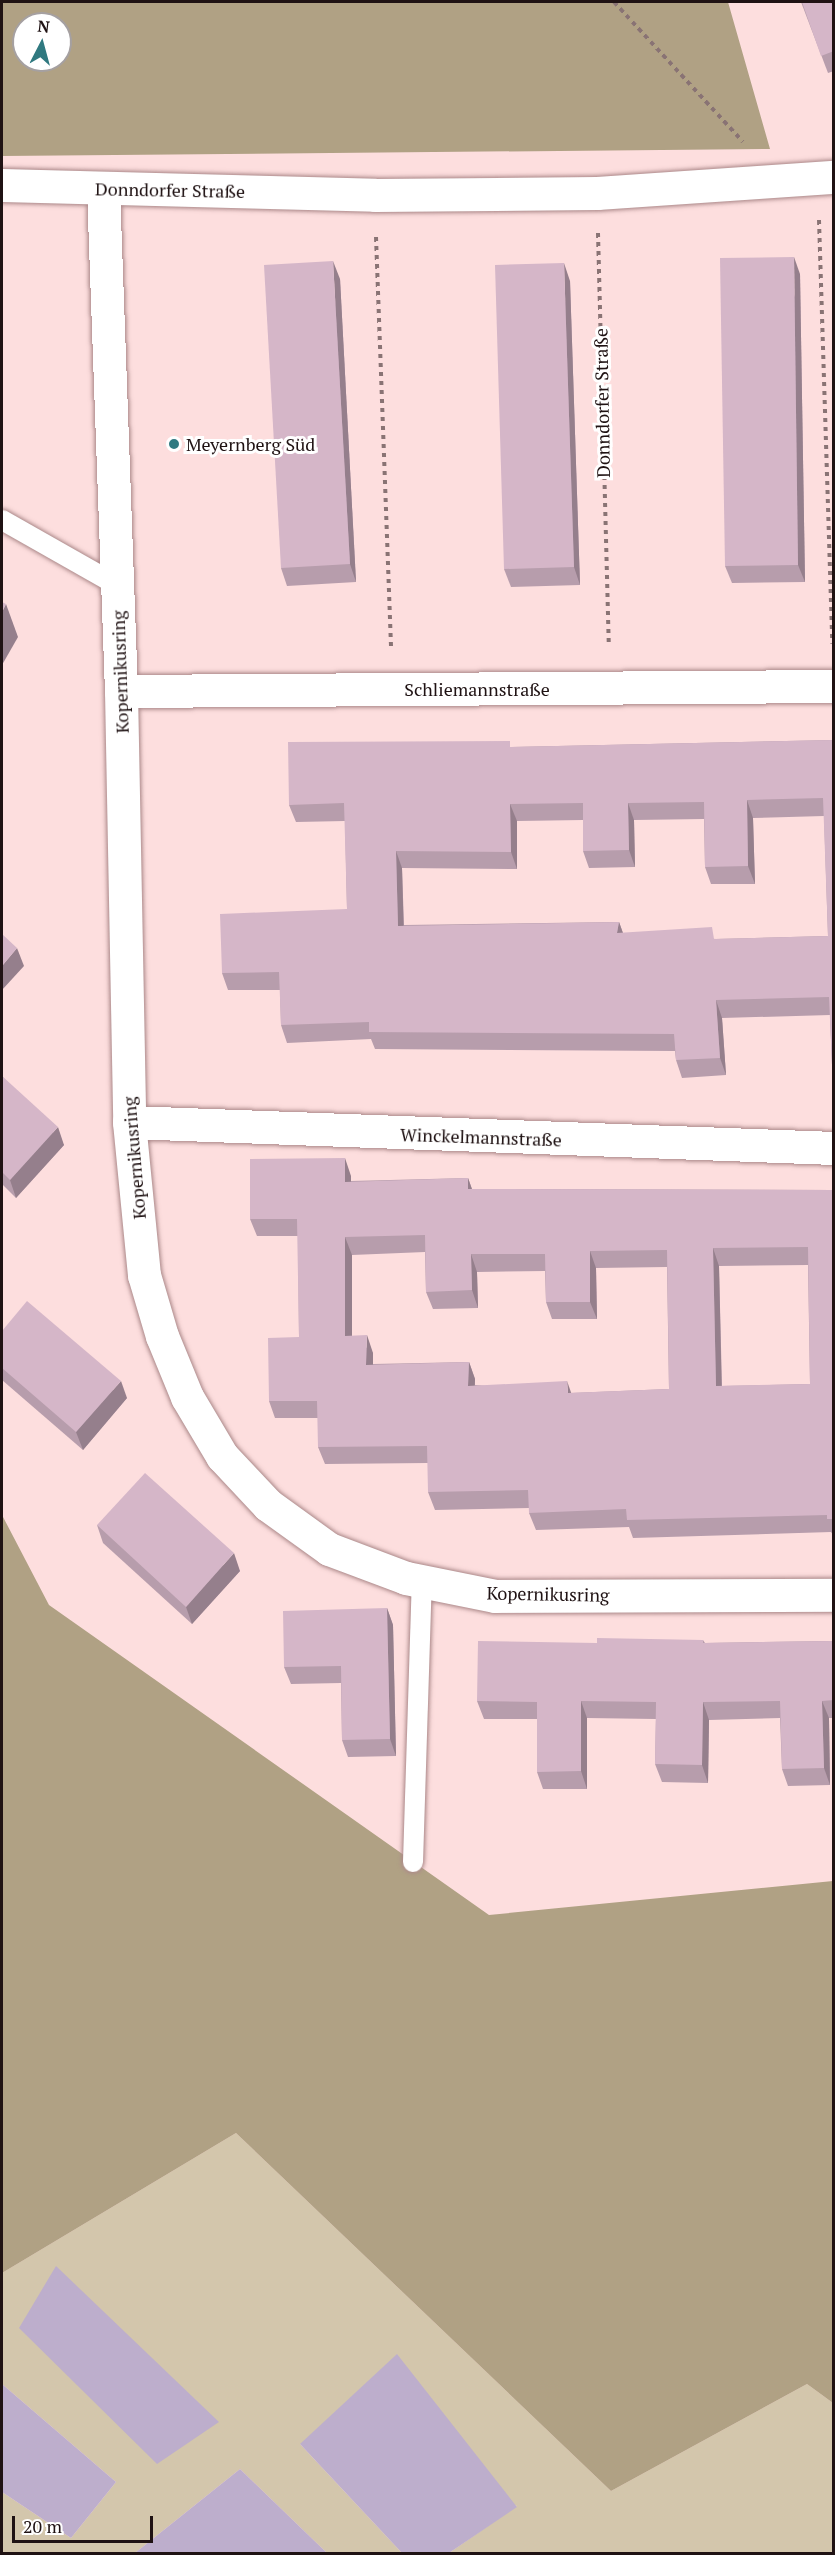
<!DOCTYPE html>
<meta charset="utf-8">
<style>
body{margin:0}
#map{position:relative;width:835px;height:2555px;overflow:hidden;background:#fddede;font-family:"PT Serif",serif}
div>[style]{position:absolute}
.green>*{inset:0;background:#d3c6ac}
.forest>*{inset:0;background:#b0a184}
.water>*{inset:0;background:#bdaecc}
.path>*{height:4px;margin-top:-2px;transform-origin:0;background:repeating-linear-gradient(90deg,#897374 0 4.5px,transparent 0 9px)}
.roads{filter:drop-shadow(0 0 2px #ab8889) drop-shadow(0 0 2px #ab8889)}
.service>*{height:20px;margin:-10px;padding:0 10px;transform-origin:10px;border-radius:10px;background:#fff}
.minor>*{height:33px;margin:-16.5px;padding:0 16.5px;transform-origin:16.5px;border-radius:16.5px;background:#fff}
.tertiary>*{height:33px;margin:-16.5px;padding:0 16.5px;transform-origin:16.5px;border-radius:16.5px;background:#fff}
.wall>*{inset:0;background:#b79dac}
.shaded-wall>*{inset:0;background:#957f8c}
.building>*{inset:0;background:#d5b6c8}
.dots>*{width:16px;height:16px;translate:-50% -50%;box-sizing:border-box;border:3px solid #fff;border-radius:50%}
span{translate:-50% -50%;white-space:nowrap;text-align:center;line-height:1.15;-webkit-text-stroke:6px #fff;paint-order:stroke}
.street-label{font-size:18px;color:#1f1213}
.poi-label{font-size:18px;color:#1f1213}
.left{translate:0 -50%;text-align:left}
.frame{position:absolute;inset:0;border:3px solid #1f1213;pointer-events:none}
.north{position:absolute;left:12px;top:12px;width:60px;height:60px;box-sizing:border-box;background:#fff;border:2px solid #a5a0a1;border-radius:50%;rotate:6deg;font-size:16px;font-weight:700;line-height:24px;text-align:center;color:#1f1213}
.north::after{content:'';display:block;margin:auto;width:21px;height:27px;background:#307980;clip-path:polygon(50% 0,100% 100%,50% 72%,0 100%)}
.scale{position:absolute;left:12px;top:2516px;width:141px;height:27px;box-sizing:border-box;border:3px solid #1f1213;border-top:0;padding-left:8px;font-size:18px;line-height:21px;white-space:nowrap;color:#1f1213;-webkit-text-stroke:4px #fff;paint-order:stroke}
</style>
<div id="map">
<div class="green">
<div style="clip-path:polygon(236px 2133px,611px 2491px,807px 2384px,833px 2403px,833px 2553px,449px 2553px,517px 2506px,300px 2444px,402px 2553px,327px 2553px,240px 2469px,135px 2553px,2px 2553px,2px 2492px,71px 2538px,116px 2482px,2px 2384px,2px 2273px)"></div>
</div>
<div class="forest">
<div style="clip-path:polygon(evenodd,2px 2px,728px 2px,770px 149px,2px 156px,2px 2px,24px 24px,60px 24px,60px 60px,24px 60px,24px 24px)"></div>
<div style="clip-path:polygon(2px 1515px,49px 1605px,489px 1915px,833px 1881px,833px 2403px,807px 2384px,611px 2491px,236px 2133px,2px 2273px)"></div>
</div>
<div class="water">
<div style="clip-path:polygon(56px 2266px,219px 2422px,157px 2464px,19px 2328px)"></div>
<div style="clip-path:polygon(397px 2354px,517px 2507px,449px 2553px,402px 2553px,300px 2444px)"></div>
<div style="clip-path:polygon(2px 2384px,116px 2482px,71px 2538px,2px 2492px)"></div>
<div style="clip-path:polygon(240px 2469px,327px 2553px,135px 2553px)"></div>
</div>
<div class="path">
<div style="left:614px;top:2px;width:190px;rotate:47.3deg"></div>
<div style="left:819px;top:220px;width:424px;rotate:88.2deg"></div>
<div style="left:598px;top:233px;width:413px;rotate:88.5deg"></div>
<div style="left:376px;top:237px;width:412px;rotate:87.9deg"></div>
</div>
<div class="roads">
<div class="service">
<div style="left:2px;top:520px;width:132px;rotate:29.5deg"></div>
<div style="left:413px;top:1862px;width:281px;rotate:-88.2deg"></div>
</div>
<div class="minor">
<div style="left:103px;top:189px;width:502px;rotate:87.95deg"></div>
<div style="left:121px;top:691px;width:431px;rotate:88.9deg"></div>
<div style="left:129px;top:1122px;width:154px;rotate:84.4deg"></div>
<div style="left:144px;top:1275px;width:64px;rotate:73.6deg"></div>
<div style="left:162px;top:1336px;width:66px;rotate:67.7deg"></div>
<div style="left:187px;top:1397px;width:69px;rotate:59.3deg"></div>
<div style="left:222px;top:1456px;width:67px;rotate:46.8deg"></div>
<div style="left:268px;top:1505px;width:75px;rotate:35.8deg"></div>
<div style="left:329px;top:1549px;width:82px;rotate:20.6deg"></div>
<div style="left:406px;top:1578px;width:91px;rotate:11.4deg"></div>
<div style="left:495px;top:1596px;width:339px;rotate:-0.2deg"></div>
<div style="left:121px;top:691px;width:713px;rotate:-0.4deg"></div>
<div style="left:129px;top:1122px;width:705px;rotate:2.11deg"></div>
</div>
<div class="tertiary">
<div style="left:2px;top:185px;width:373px;rotate:1.5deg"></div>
<div style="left:375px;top:195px;width:222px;rotate:-0.5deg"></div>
<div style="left:597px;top:193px;width:238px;rotate:-3.9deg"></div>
</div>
</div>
<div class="wall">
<div style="clip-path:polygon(801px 2px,834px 2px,834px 71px,828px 73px)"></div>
<div style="clip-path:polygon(800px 274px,805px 582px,732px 583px,725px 566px)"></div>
<div style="clip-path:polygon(340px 279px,356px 582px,287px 586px,281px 568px)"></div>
<div style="clip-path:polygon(570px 281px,580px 585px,511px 587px,504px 569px)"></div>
<div style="clip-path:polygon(evenodd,834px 740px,834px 1070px,832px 1065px,830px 1015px,722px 1018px,726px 1075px,682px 1078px,676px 1060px,675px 1051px,375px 1049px,371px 1039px,287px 1043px,281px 1025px,280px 990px,228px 990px,222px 973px,347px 909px,345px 821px,296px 822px,289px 805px,512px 747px,834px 740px,824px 816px,828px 936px,716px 939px,623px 933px,619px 922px,404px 925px,402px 868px,517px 869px,517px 821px,583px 820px,583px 851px,589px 868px,635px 867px,634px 820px,704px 819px,705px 867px,711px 884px,755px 884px,753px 818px,824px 816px)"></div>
<div style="clip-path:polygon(2px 1076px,64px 1145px,16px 1198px,2px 1184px)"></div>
<div style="clip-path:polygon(evenodd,351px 1176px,351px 1181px,468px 1178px,472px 1189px,834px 1190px,834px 1536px,831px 1532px,633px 1538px,629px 1527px,536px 1530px,529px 1513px,529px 1508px,435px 1510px,428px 1492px,428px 1463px,325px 1464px,318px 1447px,318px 1418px,275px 1418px,269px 1401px,299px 1337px,298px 1236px,257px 1236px,250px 1219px,351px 1176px,425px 1252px,426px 1292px,433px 1309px,478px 1308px,477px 1272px,545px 1271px,546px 1302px,552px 1319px,597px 1319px,596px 1268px,667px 1267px,669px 1389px,571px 1393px,475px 1385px,475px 1379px,469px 1362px,373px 1364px,373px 1353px,352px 1336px,352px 1255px,425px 1252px,351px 1176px,808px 1265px,810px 1384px,722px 1386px,719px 1266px,808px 1265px)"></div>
<div style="clip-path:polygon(2px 1331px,127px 1398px,83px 1450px,2px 1380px)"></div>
<div style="clip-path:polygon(97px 1525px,240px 1571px,192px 1624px,103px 1543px)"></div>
<div style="clip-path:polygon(387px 1608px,393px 1625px,396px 1756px,348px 1757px,342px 1740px,341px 1683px,291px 1684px,284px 1667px)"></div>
<div style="clip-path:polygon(703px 1640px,705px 1643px,834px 1641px,834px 1718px,829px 1718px,830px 1785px,788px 1786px,782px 1769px,780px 1718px,709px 1720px,708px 1783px,662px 1782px,655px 1764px,656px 1719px,587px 1718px,587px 1789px,543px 1789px,537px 1772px,537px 1719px,484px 1719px,477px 1701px,597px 1643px)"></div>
</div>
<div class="shaded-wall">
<div style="clip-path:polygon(794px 257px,800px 274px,805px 582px,798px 565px)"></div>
<div style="clip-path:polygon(333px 261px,340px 279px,356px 582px,350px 564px)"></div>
<div style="clip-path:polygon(564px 263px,570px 281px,580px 585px,574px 567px)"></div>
<div style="clip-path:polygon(6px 604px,18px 637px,2px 665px,2px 612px)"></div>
<div style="clip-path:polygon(747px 800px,753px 818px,755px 884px,748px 866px)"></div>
<div style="clip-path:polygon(628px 803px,634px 820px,635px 867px,629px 850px)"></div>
<div style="clip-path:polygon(510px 804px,517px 821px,517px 869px,511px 852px)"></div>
<div style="clip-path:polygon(396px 851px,402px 868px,404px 943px,398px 926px)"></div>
<div style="clip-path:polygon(619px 922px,625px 939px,617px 933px)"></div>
<div style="clip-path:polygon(17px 948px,24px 966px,2px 990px,2px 966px)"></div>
<div style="clip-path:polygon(716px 1000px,722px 1018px,726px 1075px,720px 1058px)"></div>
<div style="clip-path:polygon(58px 1127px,64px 1145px,16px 1198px,10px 1180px)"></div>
<div style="clip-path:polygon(345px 1158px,351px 1176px,351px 1199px,345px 1182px)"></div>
<div style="clip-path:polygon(468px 1178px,474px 1195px,468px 1189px)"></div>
<div style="clip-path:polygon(345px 1237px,352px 1255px,352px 1353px,345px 1336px)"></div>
<div style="clip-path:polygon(713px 1248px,719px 1266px,722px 1404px,716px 1386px)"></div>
<div style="clip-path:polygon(590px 1251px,596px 1268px,597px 1319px,590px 1302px)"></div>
<div style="clip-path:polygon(471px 1254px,477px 1272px,478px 1308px,472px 1290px)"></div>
<div style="clip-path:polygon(367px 1335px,373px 1353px,373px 1382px,366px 1365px)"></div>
<div style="clip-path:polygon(469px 1362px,475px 1379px,474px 1403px,468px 1386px)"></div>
<div style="clip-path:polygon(121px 1381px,127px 1398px,83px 1450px,76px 1432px)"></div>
<div style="clip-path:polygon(567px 1381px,573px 1398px,568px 1393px)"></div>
<div style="clip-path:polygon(234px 1553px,240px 1571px,192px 1624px,186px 1607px)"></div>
<div style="clip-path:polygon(387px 1608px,393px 1625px,396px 1756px,390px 1739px)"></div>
<div style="clip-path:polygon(581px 1701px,587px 1718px,587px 1789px,581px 1771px)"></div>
<div style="clip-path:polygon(822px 1701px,829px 1718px,830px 1785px,824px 1768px)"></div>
<div style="clip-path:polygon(703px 1702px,709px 1720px,708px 1783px,702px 1765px)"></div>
</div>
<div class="building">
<div style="clip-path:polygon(802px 2px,834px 2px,834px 51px,821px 56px)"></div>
<div style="clip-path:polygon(794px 257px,798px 565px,725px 566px,720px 258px)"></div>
<div style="clip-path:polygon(333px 261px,350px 564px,281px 568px,264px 265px)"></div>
<div style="clip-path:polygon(564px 263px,574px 567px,504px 569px,495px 265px)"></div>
<div style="clip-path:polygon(2px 602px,6px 604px,2px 612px)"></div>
<div style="clip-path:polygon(evenodd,834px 740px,834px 1065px,832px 1065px,829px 997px,716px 1000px,720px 1058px,676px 1060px,674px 1034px,369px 1032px,369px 1022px,281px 1025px,279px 972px,222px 973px,220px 914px,347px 909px,344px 803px,289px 805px,288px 742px,510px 741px,510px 747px,834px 740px,823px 798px,828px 936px,714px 939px,712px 927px,617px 933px,619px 922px,398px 926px,396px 851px,511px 852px,510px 804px,583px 803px,583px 851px,629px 850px,628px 803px,704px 802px,705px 867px,748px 866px,747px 800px,823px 798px)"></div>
<div style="clip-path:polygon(2px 934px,17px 948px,2px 966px)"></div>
<div style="clip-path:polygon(2px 1076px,58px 1127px,10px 1180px,2px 1172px)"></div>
<div style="clip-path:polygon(evenodd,345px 1158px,345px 1182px,468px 1178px,468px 1189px,834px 1190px,834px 1519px,827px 1519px,827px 1515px,627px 1520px,626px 1509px,529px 1513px,528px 1490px,428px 1492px,427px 1446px,318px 1447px,317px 1401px,269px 1401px,268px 1338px,299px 1337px,297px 1219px,250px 1219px,250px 1159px,345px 1158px,425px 1235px,426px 1292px,472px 1290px,471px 1254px,545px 1254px,546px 1302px,590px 1302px,590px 1251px,667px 1250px,669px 1389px,568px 1393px,567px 1381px,468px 1386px,469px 1362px,366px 1365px,367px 1335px,345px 1336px,345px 1237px,425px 1235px,345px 1158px,808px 1247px,810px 1384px,716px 1386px,713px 1248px,808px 1247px)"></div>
<div style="clip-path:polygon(27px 1301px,121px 1381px,76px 1432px,2px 1368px,2px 1331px)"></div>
<div style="clip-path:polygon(145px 1473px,234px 1553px,186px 1607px,97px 1525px)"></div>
<div style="clip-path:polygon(387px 1608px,390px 1739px,342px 1740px,341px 1666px,284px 1667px,283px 1611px)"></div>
<div style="clip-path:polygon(597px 1638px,703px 1640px,703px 1643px,834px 1641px,834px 1700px,822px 1701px,824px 1768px,782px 1769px,780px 1701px,703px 1702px,702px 1765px,655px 1764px,656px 1702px,581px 1701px,581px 1771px,537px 1772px,537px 1702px,477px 1701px,478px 1641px,597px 1643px)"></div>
</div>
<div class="dots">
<div style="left:174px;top:444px;background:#307980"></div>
</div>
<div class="street-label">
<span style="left:170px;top:190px;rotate:1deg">Donndorfer Straße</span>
<span style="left:602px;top:403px;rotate:-91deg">Donndorfer Straße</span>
<span style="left:120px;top:672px;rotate:-92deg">Kopernikusring</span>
<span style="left:477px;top:689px">Schliemannstraße</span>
<span style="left:481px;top:1137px;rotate:2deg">Winckelmannstraße</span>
<span style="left:134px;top:1158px;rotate:-95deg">Kopernikusring</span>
<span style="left:548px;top:1594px;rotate:1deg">Kopernikusring</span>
</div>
<div class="poi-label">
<span class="left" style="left:186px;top:444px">Meyernberg Süd</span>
</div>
<div class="frame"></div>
<div class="north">N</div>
<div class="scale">20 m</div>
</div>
